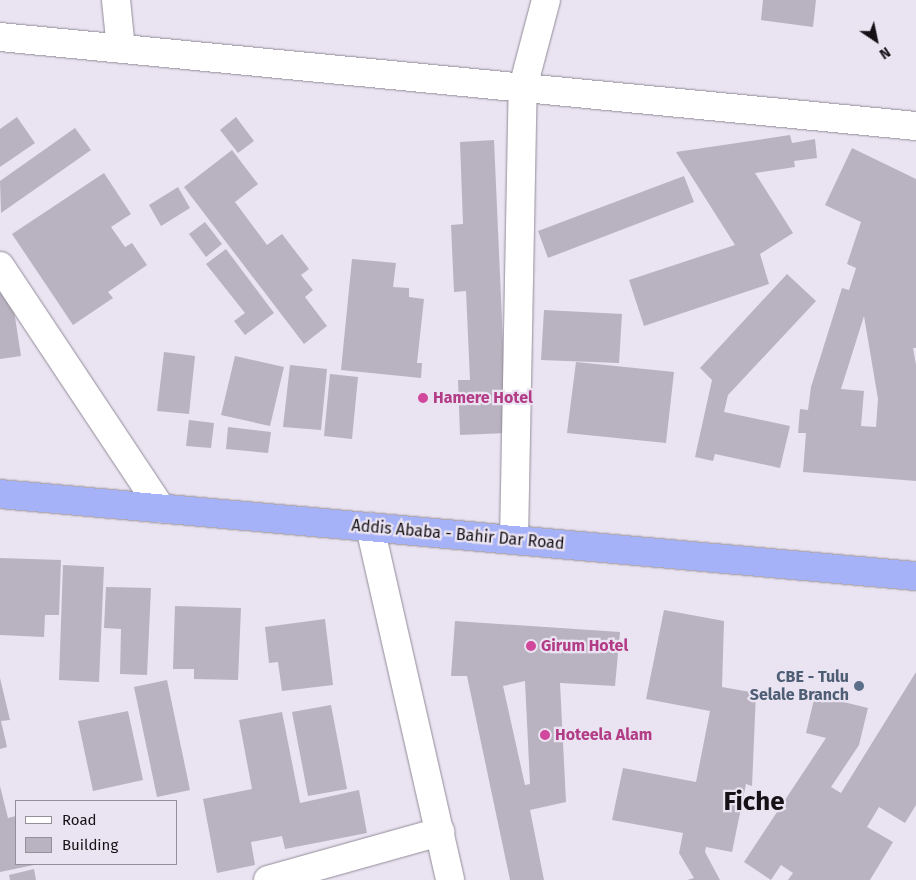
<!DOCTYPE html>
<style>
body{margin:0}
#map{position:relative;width:916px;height:880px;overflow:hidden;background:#eae3f1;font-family:"Fira Sans",sans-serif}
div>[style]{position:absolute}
.building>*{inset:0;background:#b9b2c0}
.roads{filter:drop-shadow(0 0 1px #928c99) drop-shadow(0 0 1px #928c99)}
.minor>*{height:28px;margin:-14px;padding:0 14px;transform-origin:14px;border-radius:14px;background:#fff}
.tertiary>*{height:28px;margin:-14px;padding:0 14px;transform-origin:14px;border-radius:14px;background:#fff}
.trunk>*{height:28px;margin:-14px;padding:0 14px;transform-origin:14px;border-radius:14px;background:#a6b2f8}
.dots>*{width:14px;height:14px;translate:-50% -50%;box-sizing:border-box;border:2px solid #eae3f1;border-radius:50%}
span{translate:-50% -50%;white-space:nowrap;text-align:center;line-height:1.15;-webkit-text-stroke:4.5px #eae3f1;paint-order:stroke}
.hotel-label{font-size:16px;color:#b23c85;font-weight:700}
.left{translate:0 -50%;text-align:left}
.street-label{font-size:16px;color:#141216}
.service-label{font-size:16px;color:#4e5e75;font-weight:700}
.right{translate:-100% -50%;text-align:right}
.town-label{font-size:26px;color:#141216;font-weight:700}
.legend{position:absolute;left:15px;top:800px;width:162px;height:65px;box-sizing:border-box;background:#eae3f1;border:1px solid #948f99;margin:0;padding:6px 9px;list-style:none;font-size:15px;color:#141216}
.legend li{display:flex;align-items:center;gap:10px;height:25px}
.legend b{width:25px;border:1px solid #948f99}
.north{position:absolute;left:851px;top:15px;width:50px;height:50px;-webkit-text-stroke:4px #eae3f1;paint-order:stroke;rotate:146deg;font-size:14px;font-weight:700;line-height:20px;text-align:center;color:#141216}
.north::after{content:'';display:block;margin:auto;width:18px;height:22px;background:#141216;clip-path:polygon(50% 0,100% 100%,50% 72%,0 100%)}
</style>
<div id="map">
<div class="building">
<div style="clip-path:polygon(763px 0,816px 0,813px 27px,761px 20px)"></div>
<div style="clip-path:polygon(17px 117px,35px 143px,0 167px,0 129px)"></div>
<div style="clip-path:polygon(236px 117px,254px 141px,238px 153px,220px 130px)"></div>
<div style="clip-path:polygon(75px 128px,91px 150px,1px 213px,0 181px)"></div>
<div style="clip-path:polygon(790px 135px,792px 143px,815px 139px,817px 158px,794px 161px,795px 167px,755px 173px,793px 233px,760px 254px,769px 284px,644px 326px,629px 280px,735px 245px,676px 152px)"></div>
<div style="clip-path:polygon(494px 140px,507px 433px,460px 435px,458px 380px,470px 380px,466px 291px,454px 292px,451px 225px,463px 224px,460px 142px)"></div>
<div style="clip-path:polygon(evenodd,852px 148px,916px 179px,916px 348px,913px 348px,916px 365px,916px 481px,803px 472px,806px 433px,798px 433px,800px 409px,808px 410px,811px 387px,842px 288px,849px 290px,856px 268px,847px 264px,861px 222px,825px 205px,852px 148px,864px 316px,878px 399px,876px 427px,861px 426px,864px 391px,841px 389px,864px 316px)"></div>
<div style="clip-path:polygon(232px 150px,258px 184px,235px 202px,267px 245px,282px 234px,309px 269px,301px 275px,313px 290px,305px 297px,327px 326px,304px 344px,184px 187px)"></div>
<div style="clip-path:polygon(104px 173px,131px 214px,111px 227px,125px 247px,132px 243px,147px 265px,108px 292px,113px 298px,73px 325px,12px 234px)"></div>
<div style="clip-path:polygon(684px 176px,694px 202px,548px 258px,538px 231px)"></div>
<div style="clip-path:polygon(178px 187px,190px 208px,161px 226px,149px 205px)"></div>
<div style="clip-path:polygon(205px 222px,222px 244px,206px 257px,189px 234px)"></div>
<div style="clip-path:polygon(226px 249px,274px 313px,245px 335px,234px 321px,245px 313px,206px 264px)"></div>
<div style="clip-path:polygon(352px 259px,396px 263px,393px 287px,409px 288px,409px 297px,424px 299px,417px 363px,422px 363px,421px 378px,341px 370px)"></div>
<div style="clip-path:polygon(0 274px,11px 291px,21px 356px,0 359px)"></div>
<div style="clip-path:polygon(787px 274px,816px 301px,728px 395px,724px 412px,790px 426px,780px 468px,715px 454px,713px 461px,695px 457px,712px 380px,700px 368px)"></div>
<div style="clip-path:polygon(544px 310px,622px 314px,619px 363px,541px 360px)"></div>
<div style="clip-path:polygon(164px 352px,195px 356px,189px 414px,157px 411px)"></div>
<div style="clip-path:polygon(235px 356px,284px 367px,270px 426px,221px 415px)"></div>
<div style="clip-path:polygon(576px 362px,674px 372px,666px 443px,567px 433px)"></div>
<div style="clip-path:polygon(290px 365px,327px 369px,321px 430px,283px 427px)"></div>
<div style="clip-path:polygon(330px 374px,358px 377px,352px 439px,324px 436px)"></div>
<div style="clip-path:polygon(189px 420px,214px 423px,211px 448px,186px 446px)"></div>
<div style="clip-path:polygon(228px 427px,271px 432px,268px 453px,226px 449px)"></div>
<div style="clip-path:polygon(0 558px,61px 560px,59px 615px,45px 615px,44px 637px,0 635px)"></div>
<div style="clip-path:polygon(63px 565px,104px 567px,99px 682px,59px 680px)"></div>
<div style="clip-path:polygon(106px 587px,151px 588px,147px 675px,120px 674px,121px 629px,104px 628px)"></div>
<div style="clip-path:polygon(175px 606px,241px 608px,238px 680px,194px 679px,194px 669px,173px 669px)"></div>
<div style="clip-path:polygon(664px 610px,724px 621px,722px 687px,756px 693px,752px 786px,746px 784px,732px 852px,706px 847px,705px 852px,720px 880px,687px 880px,694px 878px,679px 853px,683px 833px,612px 820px,623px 768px,696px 782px,710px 711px,646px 699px)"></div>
<div style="clip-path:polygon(325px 619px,333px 685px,282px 691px,278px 662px,269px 663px,265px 627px)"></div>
<div style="clip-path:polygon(evenodd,455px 621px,620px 632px,615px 686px,560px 683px,566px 802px,530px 810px,544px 880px,510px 880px,467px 676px,451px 676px,455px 621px,525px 681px,530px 784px,525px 785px,503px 686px,525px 681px)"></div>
<div style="clip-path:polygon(916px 672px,916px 805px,905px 823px,879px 807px,867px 827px,893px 842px,870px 880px,788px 880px,793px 873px,781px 865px,771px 880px,744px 862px,826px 738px,806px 733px,815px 695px,868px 708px,859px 745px,831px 787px,841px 793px)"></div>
<div style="clip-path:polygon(0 678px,10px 720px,1px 721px,7px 747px,0 749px)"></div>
<div style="clip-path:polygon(167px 680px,190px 790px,157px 797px,134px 687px)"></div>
<div style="clip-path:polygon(331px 705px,347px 789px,308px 796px,292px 712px)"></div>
<div style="clip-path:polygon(128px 711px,143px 780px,93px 791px,78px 721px)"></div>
<div style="clip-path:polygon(282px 712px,300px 803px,359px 790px,367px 833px,285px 849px,282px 836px,251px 842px,255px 865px,217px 873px,203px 799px,252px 789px,239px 720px)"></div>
<div style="clip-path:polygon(0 786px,8px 818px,16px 816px,16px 864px,34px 865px,0 872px)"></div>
<div style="clip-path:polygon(34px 869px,36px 880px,10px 880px,9px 875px)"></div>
</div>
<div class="roads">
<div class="minor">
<div style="left:116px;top:0;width:49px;rotate:84.2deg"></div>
<div style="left:0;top:37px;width:920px;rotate:5.55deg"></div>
<div style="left:0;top:266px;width:291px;rotate:56.4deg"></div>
<div style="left:514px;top:540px;width:453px;rotate:-88.9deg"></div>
<div style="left:523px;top:87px;width:90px;rotate:-75.2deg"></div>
<div style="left:268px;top:880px;width:179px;rotate:-15.6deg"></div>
</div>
<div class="tertiary">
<div style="left:370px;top:527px;width:362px;rotate:77.2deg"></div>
</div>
<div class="trunk">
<div style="left:0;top:494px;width:920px;rotate:5.12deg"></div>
</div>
</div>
<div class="dots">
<div style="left:423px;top:398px;background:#d1479c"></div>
<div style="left:531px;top:646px;background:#d1479c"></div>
<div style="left:859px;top:686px;background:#5c6f8a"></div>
<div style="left:545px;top:735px;background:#d1479c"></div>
</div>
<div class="hotel-label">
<span class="left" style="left:433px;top:398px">Hamere Hotel</span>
<span class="left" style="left:541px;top:646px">Girum Hotel</span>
<span class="left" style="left:555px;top:735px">Hoteela Alam</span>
</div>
<div class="street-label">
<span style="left:458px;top:535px;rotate:5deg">Addis Ababa - Bahir Dar Road</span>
</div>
<div class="service-label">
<span class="right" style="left:849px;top:686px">CBE - Tulu<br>Selale Branch</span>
</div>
<div class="town-label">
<span style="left:754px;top:802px">Fiche</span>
</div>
<ul class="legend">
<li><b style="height:6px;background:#fff"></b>Road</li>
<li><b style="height:14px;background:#b9b2c0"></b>Building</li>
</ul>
<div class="north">N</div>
</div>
